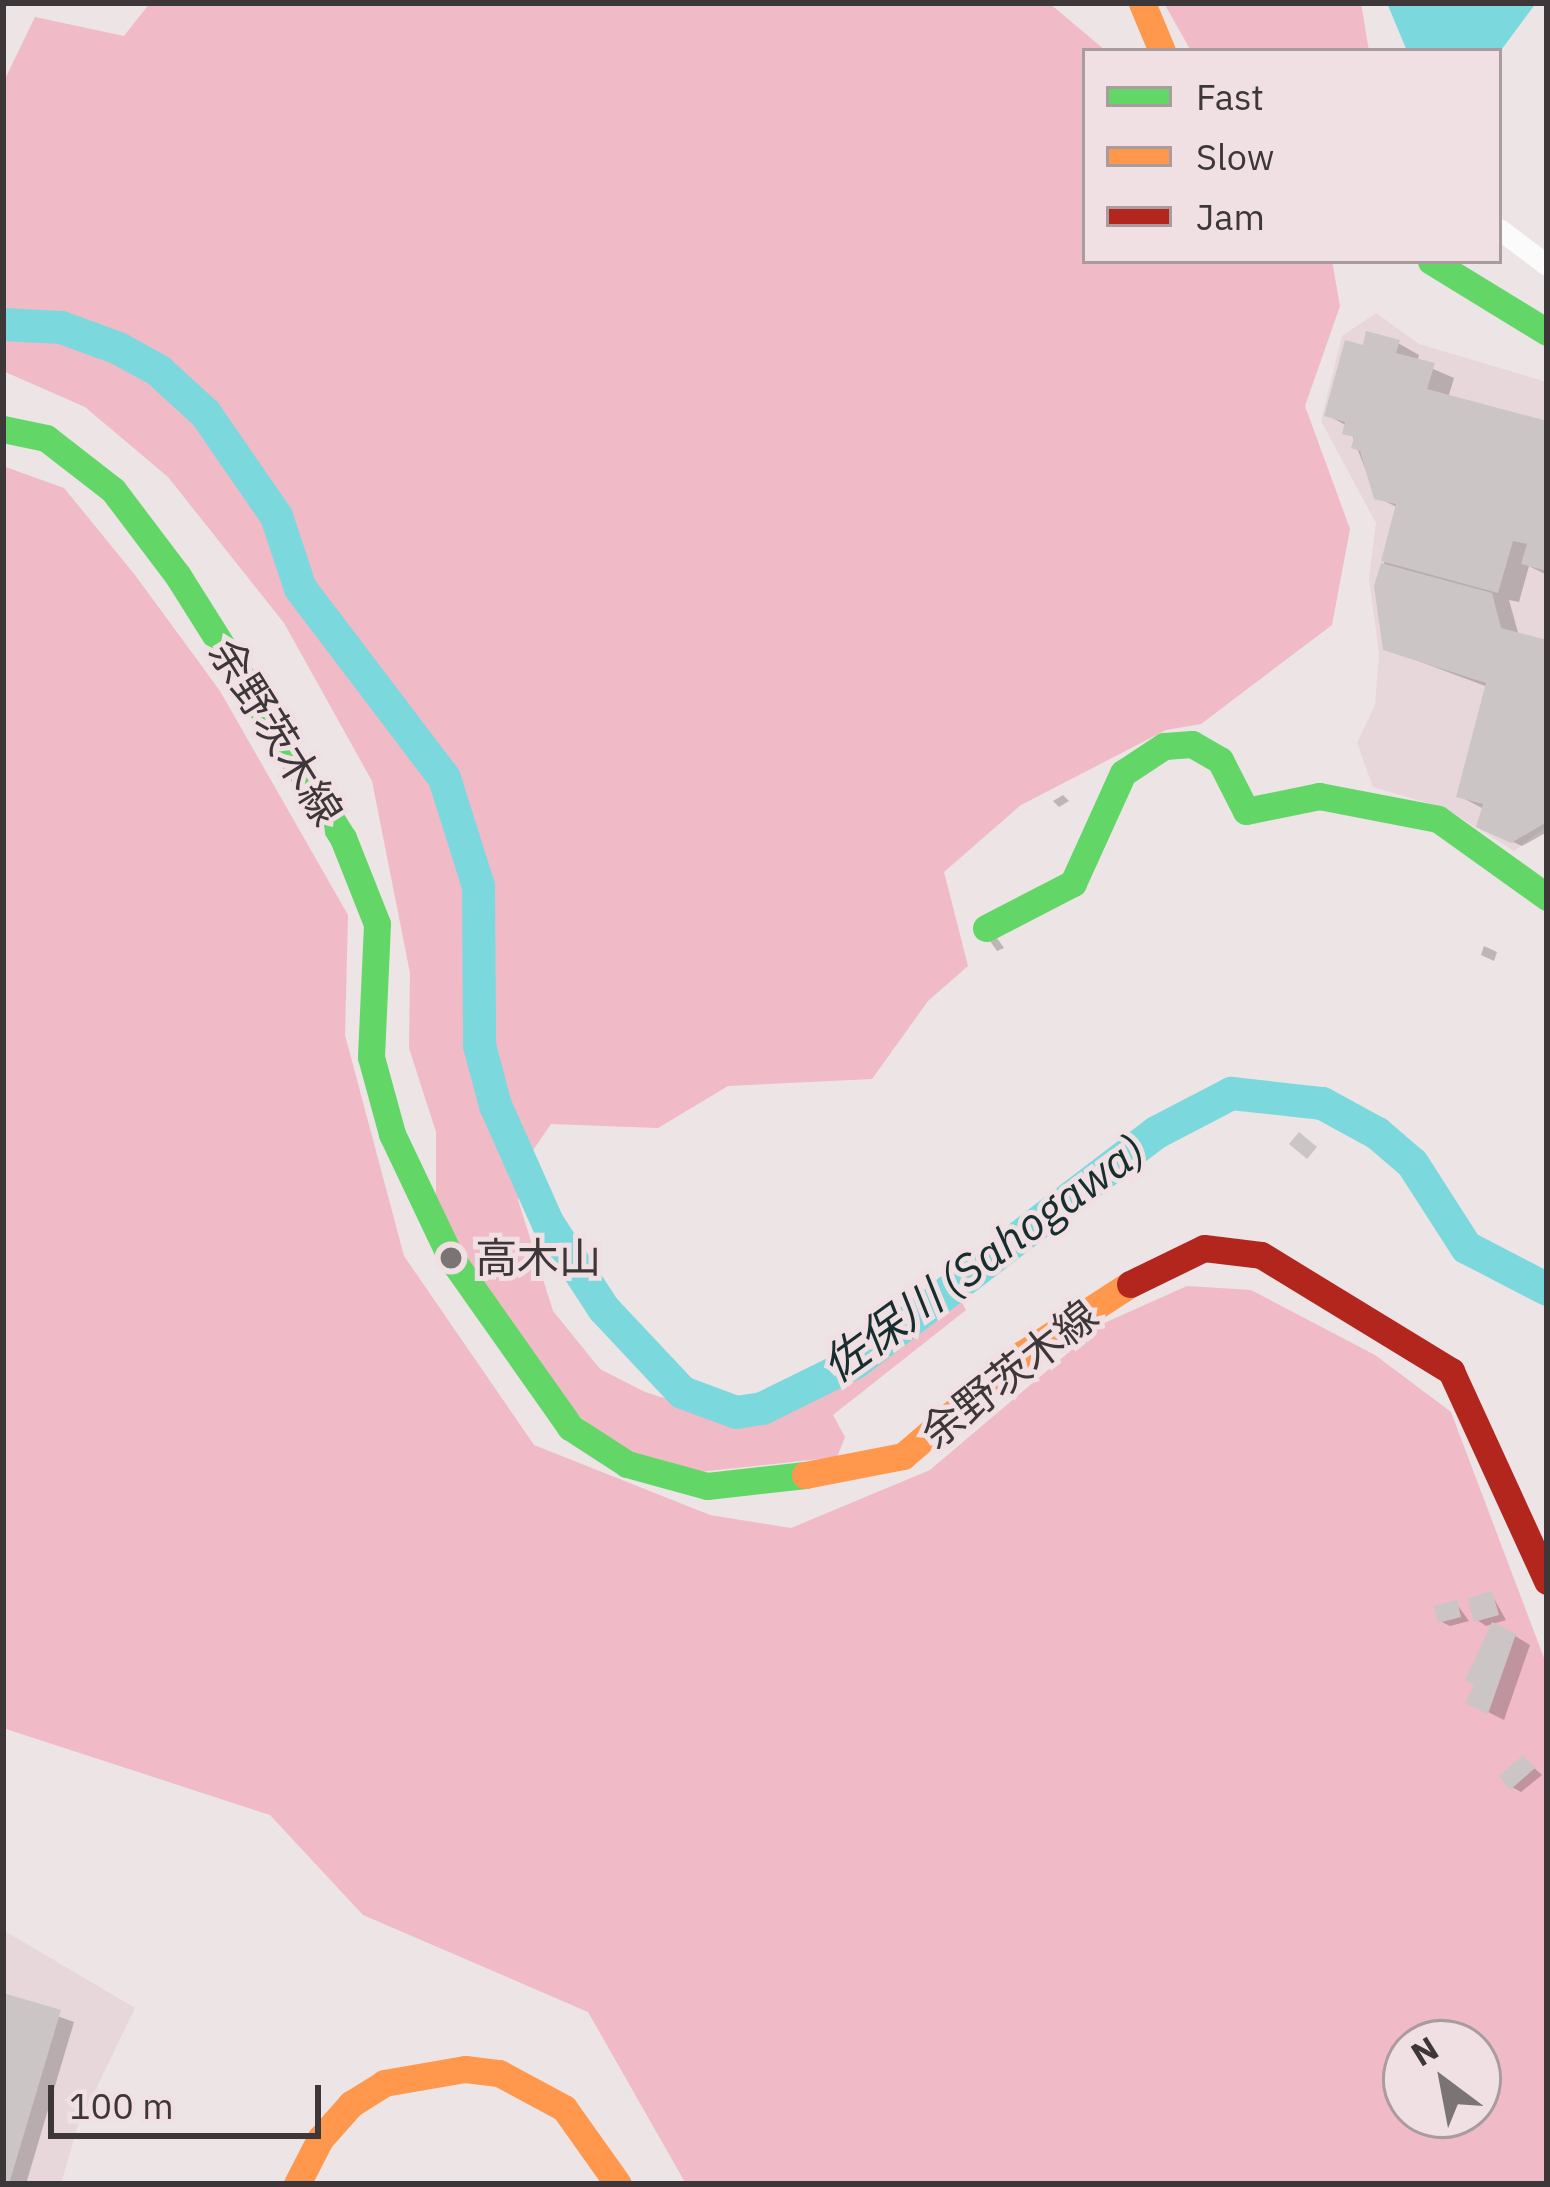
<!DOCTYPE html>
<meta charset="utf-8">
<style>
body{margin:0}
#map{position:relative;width:1550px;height:2187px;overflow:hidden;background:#ece4e5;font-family:"IBM Plex Sans","Noto Sans JP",sans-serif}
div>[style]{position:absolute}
.built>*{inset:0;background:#e7d7da}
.green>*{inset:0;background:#f0bac7}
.water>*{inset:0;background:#7bd9dd}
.shadow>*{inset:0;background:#0003}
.river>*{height:33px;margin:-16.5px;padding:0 16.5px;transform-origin:16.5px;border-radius:16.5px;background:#7bd9dd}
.building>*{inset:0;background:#cbc5c6}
.street>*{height:21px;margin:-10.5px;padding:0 10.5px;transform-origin:10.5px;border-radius:10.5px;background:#fcfbfb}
.fast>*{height:27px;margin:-13.5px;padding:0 13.5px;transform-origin:13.5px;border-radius:13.5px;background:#63d668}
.slow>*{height:27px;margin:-13.5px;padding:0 13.5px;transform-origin:13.5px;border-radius:13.5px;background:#ff974d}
.jam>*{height:27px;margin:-13.5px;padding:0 13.5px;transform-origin:13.5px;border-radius:13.5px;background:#b3261e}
.dots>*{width:33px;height:33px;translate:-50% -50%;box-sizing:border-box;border:6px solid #f0e0e3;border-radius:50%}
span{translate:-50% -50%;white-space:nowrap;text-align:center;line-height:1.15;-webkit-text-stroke:10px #f0e0e3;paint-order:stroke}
.street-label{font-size:42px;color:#3e3739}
.poi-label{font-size:42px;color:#3e3739}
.left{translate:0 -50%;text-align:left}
.water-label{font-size:45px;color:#172e2f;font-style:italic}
.frame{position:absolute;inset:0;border:6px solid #3e3739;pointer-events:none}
.legend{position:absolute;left:1082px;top:48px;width:420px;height:216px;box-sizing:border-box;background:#f0e0e3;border:3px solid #a99c9f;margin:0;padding:15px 21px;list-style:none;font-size:36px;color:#3e3739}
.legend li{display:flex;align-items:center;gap:24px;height:60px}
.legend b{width:60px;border:3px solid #a99c9f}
.north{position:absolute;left:1382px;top:2019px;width:120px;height:120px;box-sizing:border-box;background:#f0e0e3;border:3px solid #a99c9f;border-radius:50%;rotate:328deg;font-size:33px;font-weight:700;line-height:48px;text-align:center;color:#3e3739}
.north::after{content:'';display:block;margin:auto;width:42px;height:54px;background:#7b7475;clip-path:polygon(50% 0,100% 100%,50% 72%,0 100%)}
.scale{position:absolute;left:48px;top:2085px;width:273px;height:54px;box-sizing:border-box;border:6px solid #3e3739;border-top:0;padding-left:15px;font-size:36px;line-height:42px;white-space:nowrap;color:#3e3739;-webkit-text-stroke:9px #f0e0e3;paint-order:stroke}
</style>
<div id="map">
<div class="built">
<div style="clip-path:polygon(1376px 313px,1419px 344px,1547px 382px,1547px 826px,1514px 851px,1445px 808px,1373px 787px,1357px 743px,1375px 705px,1379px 654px,1369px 578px,1376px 523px,1321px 421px,1342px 336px)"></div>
<div style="clip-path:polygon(3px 1930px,135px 2008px,77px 2128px,61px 2184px,3px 2184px)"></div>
</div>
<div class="green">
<div style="clip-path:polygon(150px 3px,1049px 3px,1106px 51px,1085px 51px,1085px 261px,1332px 261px,1340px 306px,1305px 406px,1350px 529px,1332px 625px,1201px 724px,1166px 730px,1021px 805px,944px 872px,968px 966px,928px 1001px,872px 1079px,728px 1086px,658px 1128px,551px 1124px,533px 1150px,518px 1200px,553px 1311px,600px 1369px,645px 1392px,733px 1420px,783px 1413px,829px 1393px,958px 1295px,966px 1310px,833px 1415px,845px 1437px,837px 1457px,699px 1472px,625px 1452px,565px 1405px,450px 1234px,436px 1195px,436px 1132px,409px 1048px,410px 973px,372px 781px,284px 623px,168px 477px,85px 407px,3px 371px,3px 83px,35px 17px,124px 36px)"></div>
<div style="clip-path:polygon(1164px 3px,1361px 3px,1369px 51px,1191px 51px)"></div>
<div style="clip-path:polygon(evenodd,3px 466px,64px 488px,135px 575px,220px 691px,348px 915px,345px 1035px,404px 1256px,534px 1445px,710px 1515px,791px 1528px,930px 1470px,1102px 1324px,1187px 1286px,1251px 1290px,1375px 1355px,1451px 1412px,1547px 1666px,1547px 2184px,686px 2184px,588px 2012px,363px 1915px,270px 1815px,3px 1728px,3px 466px,1406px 2043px,1478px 2043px,1478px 2115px,1406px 2115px,1406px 2043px)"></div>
</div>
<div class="water">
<div style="clip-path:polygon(1387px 3px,1536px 3px,1499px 53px,1407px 51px)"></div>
</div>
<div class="shadow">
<div style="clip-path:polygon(1398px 343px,1419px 355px,1417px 362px,1454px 378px,1448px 398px,1547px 424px,1547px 575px,1529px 566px,1519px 602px,1509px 600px,1519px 636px,1547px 643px,1547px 832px,1522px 846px,1489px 831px,1484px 809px,1459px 796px,1488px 687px,1386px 649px,1378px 586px,1399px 508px,1376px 497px,1349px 427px,1327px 415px,1365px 349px)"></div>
<div style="clip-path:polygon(1063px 795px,1069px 801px,1059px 807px,1053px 801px)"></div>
<div style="clip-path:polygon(990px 941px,997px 938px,1004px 948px,997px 951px)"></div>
<div style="clip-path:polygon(1484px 946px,1497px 952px,1494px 961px,1481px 955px)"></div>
<div style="clip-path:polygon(1492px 1595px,1506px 1620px,1486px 1626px,1477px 1620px)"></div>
<div style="clip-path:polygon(1456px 1603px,1469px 1621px,1450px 1626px,1440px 1621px)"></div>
<div style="clip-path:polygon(1515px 1636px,1530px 1645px,1504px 1720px,1484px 1710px)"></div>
<div style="clip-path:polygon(1524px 1759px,1542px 1775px,1521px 1792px,1512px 1787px)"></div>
<div style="clip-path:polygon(3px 1997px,74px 2022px,26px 2184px,3px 2184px)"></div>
</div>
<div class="river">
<div style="left:3px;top:324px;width:58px;rotate:3deg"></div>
<div style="left:61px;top:327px;width:61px;rotate:20.2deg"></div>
<div style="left:118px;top:348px;width:46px;rotate:28.8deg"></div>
<div style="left:158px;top:370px;width:64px;rotate:42.5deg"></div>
<div style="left:205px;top:413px;width:125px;rotate:55.4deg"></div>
<div style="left:276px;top:516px;width:76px;rotate:71.6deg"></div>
<div style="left:300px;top:588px;width:238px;rotate:52.8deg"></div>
<div style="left:444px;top:778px;width:113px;rotate:72.5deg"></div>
<div style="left:478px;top:886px;width:159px;rotate:89.6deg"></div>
<div style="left:479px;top:1045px;width:62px;rotate:75.1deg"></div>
<div style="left:495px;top:1105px;width:128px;rotate:66deg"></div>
<div style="left:547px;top:1222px;width:103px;rotate:56.9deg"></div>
<div style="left:603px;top:1308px;width:115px;rotate:46.8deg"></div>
<div style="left:682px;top:1392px;width:58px;rotate:20.3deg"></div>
<div style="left:736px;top:1412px;width:26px;rotate:-9deg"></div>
<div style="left:762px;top:1408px;width:104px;rotate:-26.3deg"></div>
<div style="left:855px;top:1362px;width:379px;rotate:-37.4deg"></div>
<div style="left:1156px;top:1132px;width:85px;rotate:-27.5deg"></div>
<div style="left:1231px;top:1093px;width:92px;rotate:6.3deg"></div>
<div style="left:1322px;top:1103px;width:63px;rotate:28.6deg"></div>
<div style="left:1377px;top:1133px;width:46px;rotate:40.6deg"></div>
<div style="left:1412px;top:1163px;width:100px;rotate:57.3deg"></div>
<div style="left:1466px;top:1247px;width:91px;rotate:27.4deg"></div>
</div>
<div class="building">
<div style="clip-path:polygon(1366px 331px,1400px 340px,1396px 353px,1435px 363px,1427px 389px,1547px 421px,1547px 571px,1521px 564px,1527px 544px,1513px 541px,1498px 593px,1381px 561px,1396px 504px,1374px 499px,1360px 451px,1351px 448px,1354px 437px,1342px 434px,1345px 422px,1324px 416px,1345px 340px,1363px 345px)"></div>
<div style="clip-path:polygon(1381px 563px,1492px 593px,1501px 628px,1547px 640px,1547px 822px,1511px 843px,1476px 827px,1483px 804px,1456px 797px,1486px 683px,1383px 650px,1374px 586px)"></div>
<div style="clip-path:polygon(1299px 1132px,1317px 1147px,1307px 1159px,1289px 1144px)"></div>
<div style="clip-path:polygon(1492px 1591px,1499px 1615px,1474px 1622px,1468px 1598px)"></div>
<div style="clip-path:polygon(1457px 1600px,1461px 1617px,1438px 1623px,1434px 1606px)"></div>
<div style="clip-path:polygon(1492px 1622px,1516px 1634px,1488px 1714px,1465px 1703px,1474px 1685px,1465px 1680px)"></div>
<div style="clip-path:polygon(1523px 1755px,1535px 1768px,1510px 1790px,1499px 1776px)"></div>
<div style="clip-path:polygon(3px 1993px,61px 2010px,9px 2184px,3px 2184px)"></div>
</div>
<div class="street">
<div style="left:1499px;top:229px;width:60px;rotate:36.9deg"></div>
</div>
<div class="fast">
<div style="left:1431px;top:261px;width:136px;rotate:31.5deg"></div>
<div style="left:3px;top:429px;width:44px;rotate:11.8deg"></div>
<div style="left:46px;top:438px;width:85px;rotate:37.8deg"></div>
<div style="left:113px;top:490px;width:108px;rotate:52.9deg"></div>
<div style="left:178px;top:576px;width:310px;rotate:57.8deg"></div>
<div style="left:343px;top:838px;width:92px;rotate:68.4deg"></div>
<div style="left:377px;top:924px;width:133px;rotate:92.6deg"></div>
<div style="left:371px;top:1057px;width:80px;rotate:74.7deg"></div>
<div style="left:392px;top:1134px;width:137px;rotate:64.6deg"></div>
<div style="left:451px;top:1258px;width:207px;rotate:54.8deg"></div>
<div style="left:570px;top:1427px;width:68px;rotate:33deg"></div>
<div style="left:627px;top:1464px;width:83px;rotate:15.4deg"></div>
<div style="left:707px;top:1486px;width:99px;rotate:-6.4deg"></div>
<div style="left:986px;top:928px;width:98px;rotate:-27.3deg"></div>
<div style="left:1073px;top:883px;width:121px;rotate:-65.6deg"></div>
<div style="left:1123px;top:773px;width:49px;rotate:-33.4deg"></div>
<div style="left:1164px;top:746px;width:28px;rotate:-4deg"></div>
<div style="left:1192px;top:744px;width:32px;rotate:30deg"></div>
<div style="left:1220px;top:760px;width:57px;rotate:63deg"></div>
<div style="left:1246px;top:811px;width:75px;rotate:-11.6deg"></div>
<div style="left:1319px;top:796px;width:121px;rotate:10.9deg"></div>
<div style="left:1438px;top:819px;width:134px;rotate:35.6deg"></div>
</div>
<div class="slow">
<div style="left:1142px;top:3px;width:52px;rotate:67.4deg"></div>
<div style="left:805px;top:1475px;width:100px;rotate:-11deg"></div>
<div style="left:903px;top:1456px;width:157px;rotate:-40.6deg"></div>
<div style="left:1022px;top:1354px;width:129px;rotate:-32.9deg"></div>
<div style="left:297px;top:2184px;width:51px;rotate:-62.9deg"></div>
<div style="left:320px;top:2139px;width:47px;rotate:-48.5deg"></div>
<div style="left:351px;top:2104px;width:39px;rotate:-32deg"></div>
<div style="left:384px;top:2083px;width:82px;rotate:-9.8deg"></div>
<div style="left:465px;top:2069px;width:34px;rotate:7deg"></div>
<div style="left:499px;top:2073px;width:74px;rotate:28.3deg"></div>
<div style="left:564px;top:2108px;width:93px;rotate:54.6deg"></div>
</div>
<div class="jam">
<div style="left:1130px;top:1284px;width:82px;rotate:-25.9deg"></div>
<div style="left:1204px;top:1248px;width:57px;rotate:7deg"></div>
<div style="left:1261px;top:1255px;width:223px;rotate:31.4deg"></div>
<div style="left:1451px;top:1371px;width:231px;rotate:65.4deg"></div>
</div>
<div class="dots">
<div style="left:451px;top:1258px;background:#7b7475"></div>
</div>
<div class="street-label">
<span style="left:276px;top:732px;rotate:58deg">余野茨木線</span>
<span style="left:1009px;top:1374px;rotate:-38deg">余野茨木線</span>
</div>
<div class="poi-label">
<span class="left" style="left:475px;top:1258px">高木山</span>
</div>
<div class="water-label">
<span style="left:983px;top:1258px;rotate:-36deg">佐保川 (Sahogawa)</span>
</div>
<div class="frame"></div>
<ul class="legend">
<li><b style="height:15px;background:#63d668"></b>Fast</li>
<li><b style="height:15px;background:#ff974d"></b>Slow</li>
<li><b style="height:15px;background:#b3261e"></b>Jam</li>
</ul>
<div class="north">N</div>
<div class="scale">100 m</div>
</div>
